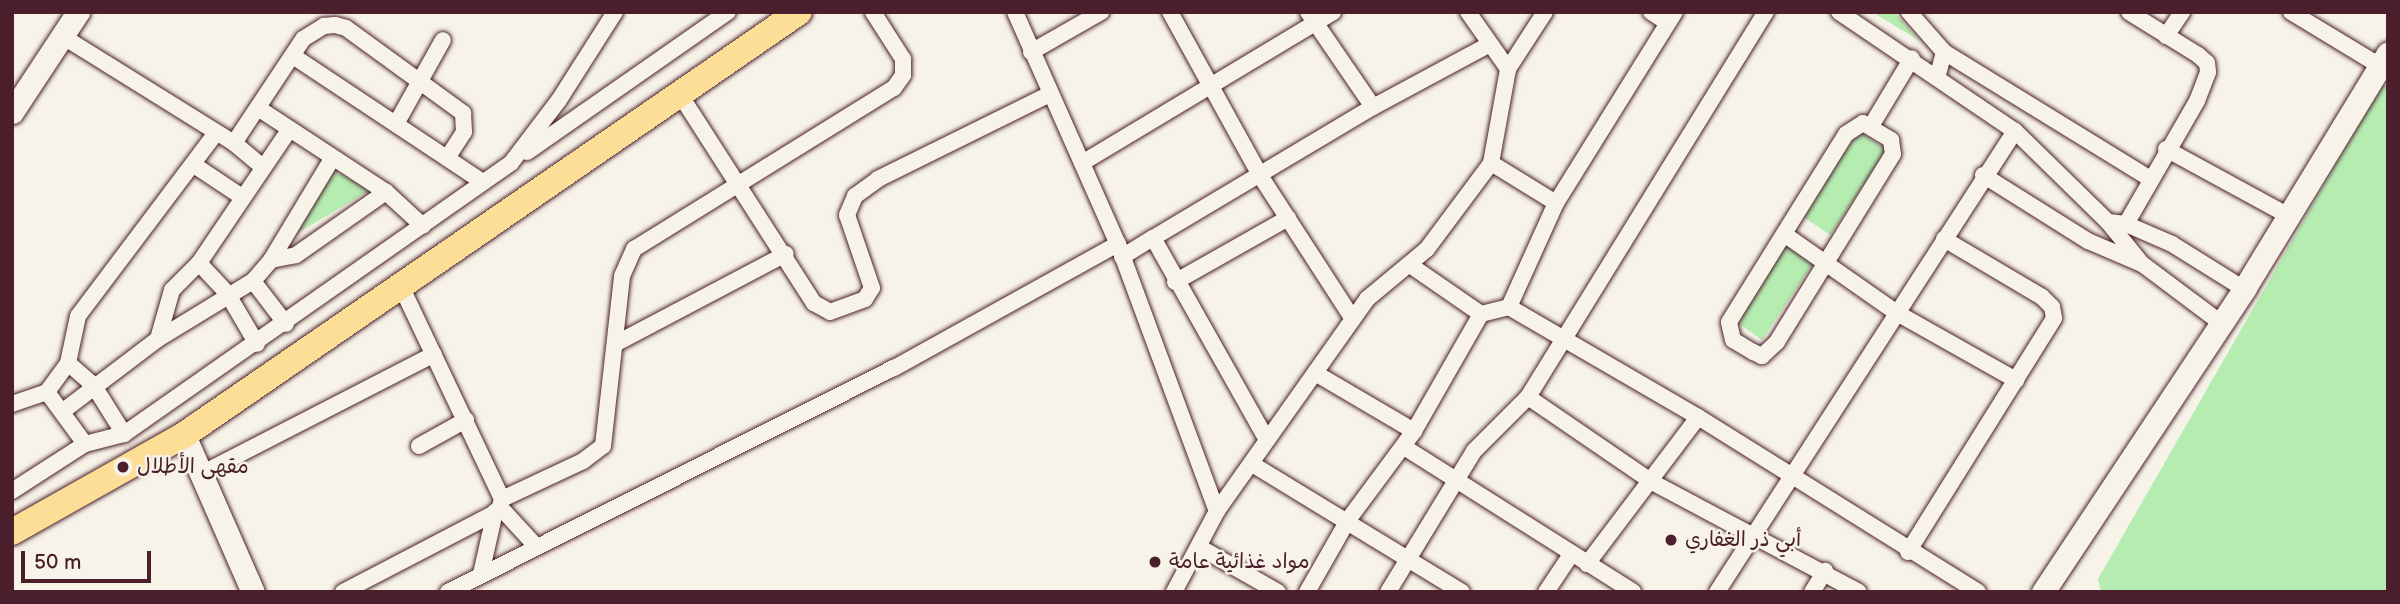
<!DOCTYPE html>
<meta charset="utf-8">
<style>
body{margin:0}
#map{position:relative;width:2400px;height:604px;overflow:hidden;background:#f7f3e8;font-family:"Balsamiq Sans","Playpen Sans Arabic",sans-serif}
div>[style]{position:absolute}
.green>*{inset:0;background:#b5edb1}
.roads{filter:drop-shadow(0 0 2px #4a1f2b) drop-shadow(0 0 2px #4a1f2b)}
.street>*{height:16px;margin:-8px;padding:0 8px;transform-origin:8px;border-radius:8px;background:#f7f3e8}
.secondary>*{height:23px;margin:-11.5px;padding:0 11.5px;transform-origin:11.5px;border-radius:11.5px;background:#f7f3e8}
.primary>*{height:26px;margin:-13px;padding:0 13px;transform-origin:13px;border-radius:13px;background:#fcde96}
.dots>*{width:19px;height:19px;translate:-50% -50%;box-sizing:border-box;border:4px solid #f7f3e8;border-radius:50%}
span{translate:-50% -50%;white-space:nowrap;text-align:center;line-height:1.15;-webkit-text-stroke:5px #f7f3e8;paint-order:stroke}
.poi-label{font-size:21px;color:#4a1f2b}
.left{translate:0 -50%;text-align:left}
.frame{position:absolute;inset:0;border:14px solid #4a1f2b;pointer-events:none}
.scale{position:absolute;left:21px;top:551px;width:130px;height:32px;box-sizing:border-box;border:4px solid #4a1f2b;border-top:0;padding-left:9px;font-size:21px;line-height:24px;white-space:nowrap;color:#4a1f2b;-webkit-text-stroke:5px #f7f3e8;paint-order:stroke}
</style>
<div id="map">
<div class="green">
<div style="clip-path:polygon(1872px 12px,1894px 12px,1920px 41px)"></div>
<div style="clip-path:polygon(2382px 84px,2388px 87px,2388px 592px,2101px 592px,2098px 579px)"></div>
<div style="clip-path:polygon(1859px 131px,1887px 150px,1830px 235px,1802px 216px)"></div>
<div style="clip-path:polygon(330px 169px,370px 190px,286px 240px)"></div>
<div style="clip-path:polygon(1786px 244px,1814px 262px,1762px 340px,1735px 321px)"></div>
</div>
<div class="roads">
<div class="street">
<div style="left:1015px;top:12px;width:254px;rotate:66.1deg"></div>
<div style="left:1118px;top:244px;width:285px;rotate:69.7deg"></div>
<div style="left:1217px;top:511px;width:92px;rotate:118deg"></div>
<div style="left:1170px;top:12px;width:188px;rotate:61.1deg"></div>
<div style="left:1261px;top:177px;width:169px;rotate:57.1deg"></div>
<div style="left:1308px;top:12px;width:115px;rotate:55.6deg"></div>
<div style="left:1468px;top:12px;width:70px;rotate:54.9deg"></div>
<div style="left:1651px;top:12px;width:20px;rotate:33deg"></div>
<div style="left:1839px;top:12px;width:212px;rotate:34.1deg"></div>
<div style="left:2015px;top:131px;width:130px;rotate:44.4deg"></div>
<div style="left:1909px;top:12px;width:53px;rotate:48.8deg"></div>
<div style="left:1944px;top:52px;width:27px;rotate:105deg"></div>
<div style="left:2291px;top:12px;width:104px;rotate:31.2deg"></div>
<div style="left:62px;top:36px;width:203px;rotate:31.9deg"></div>
<div style="left:234px;top:143px;width:38px;rotate:40deg"></div>
<div style="left:2166px;top:36px;width:29px;rotate:-56deg"></div>
<div style="left:1031px;top:52px;width:81px;rotate:-29.7deg"></div>
<div style="left:1944px;top:52px;width:241px;rotate:31.6deg"></div>
<div style="left:293px;top:56px;width:228px;rotate:33.6deg"></div>
<div style="left:679px;top:93px;width:250px;rotate:57.3deg"></div>
<div style="left:814px;top:303px;width:18px;rotate:29deg"></div>
<div style="left:830px;top:312px;width:37px;rotate:-20deg"></div>
<div style="left:865px;top:299px;width:13px;rotate:-58deg"></div>
<div style="left:872px;top:288px;width:77px;rotate:-108.9deg"></div>
<div style="left:847px;top:215px;width:21px;rotate:-67deg"></div>
<div style="left:855px;top:196px;width:29px;rotate:-36deg"></div>
<div style="left:878px;top:179px;width:192px;rotate:-26.3deg"></div>
<div style="left:258px;top:108px;width:153px;rotate:33.3deg"></div>
<div style="left:386px;top:192px;width:50px;rotate:42.6deg"></div>
<div style="left:1863px;top:123px;width:33px;rotate:31deg"></div>
<div style="left:1891px;top:140px;width:14px;rotate:82deg"></div>
<div style="left:1893px;top:154px;width:221px;rotate:121.7deg"></div>
<div style="left:1777px;top:342px;width:21px;rotate:137deg"></div>
<div style="left:1762px;top:356px;width:10px;rotate:-156deg"></div>
<div style="left:1753px;top:352px;width:23px;rotate:-149deg"></div>
<div style="left:1733px;top:340px;width:18px;rotate:-103deg"></div>
<div style="left:1729px;top:322px;width:221px;rotate:-58.1deg"></div>
<div style="left:1846px;top:134px;width:20px;rotate:-33deg"></div>
<div style="left:396px;top:124px;width:96px;rotate:-60.8deg"></div>
<div style="left:1871px;top:126px;width:79px;rotate:-58.9deg"></div>
<div style="left:234px;top:143px;width:125px;rotate:-56.4deg"></div>
<div style="left:303px;top:39px;width:25px;rotate:-32deg"></div>
<div style="left:324px;top:26px;width:11px;rotate:-5deg"></div>
<div style="left:335px;top:25px;width:11px;rotate:15deg"></div>
<div style="left:346px;top:28px;width:145px;rotate:36deg"></div>
<div style="left:463px;top:113px;width:19px;rotate:87deg"></div>
<div style="left:464px;top:132px;width:31px;rotate:123deg"></div>
<div style="left:2166px;top:149px;width:140px;rotate:28.6deg"></div>
<div style="left:527px;top:152px;width:245px;rotate:-34.9deg"></div>
<div style="left:1082px;top:163px;width:293px;rotate:-31deg"></div>
<div style="left:1491px;top:163px;width:76px;rotate:31.6deg"></div>
<div style="left:194px;top:165px;width:58px;rotate:33.7deg"></div>
<div style="left:1983px;top:175px;width:124px;rotate:32.2deg"></div>
<div style="left:2088px;top:241px;width:59px;rotate:23.1deg"></div>
<div style="left:2126px;top:224px;width:142px;rotate:-60deg"></div>
<div style="left:2197px;top:101px;width:31px;rotate:-69deg"></div>
<div style="left:2208px;top:72px;width:9px;rotate:-96deg"></div>
<div style="left:2207px;top:63px;width:12px;rotate:-138deg"></div>
<div style="left:2198px;top:55px;width:81px;rotate:-148.1deg"></div>
<div style="left:1784px;top:234px;width:138px;rotate:35deg"></div>
<div style="left:1897px;top:313px;width:137px;rotate:29.4deg"></div>
<div style="left:1122px;top:257px;width:36px;rotate:-32deg"></div>
<div style="left:271px;top:260px;width:118px;rotate:-58.9deg"></div>
<div style="left:199px;top:263px;width:41px;rotate:47deg"></div>
<div style="left:227px;top:293px;width:59px;rotate:59.5deg"></div>
<div style="left:1410px;top:265px;width:86px;rotate:34.6deg"></div>
<div style="left:253px;top:281px;width:54px;rotate:52.5deg"></div>
<div style="left:1175px;top:282px;width:130px;rotate:-29.5deg"></div>
<div style="left:400px;top:284px;width:238px;rotate:64.6deg"></div>
<div style="left:502px;top:499px;width:8px;rotate:104deg"></div>
<div style="left:500px;top:507px;width:52px;rotate:47.4deg"></div>
<div style="left:1509px;top:307px;width:114px;rotate:-65.7deg"></div>
<div style="left:1556px;top:203px;width:225px;rotate:-58.1deg"></div>
<div style="left:2221px;top:323px;width:99px;rotate:-143.2deg"></div>
<div style="left:2142px;top:264px;width:54px;rotate:-129deg"></div>
<div style="left:2108px;top:222px;width:18px;rotate:6deg"></div>
<div style="left:2126px;top:224px;width:50px;rotate:23.5deg"></div>
<div style="left:2172px;top:244px;width:85px;rotate:32deg"></div>
<div style="left:158px;top:339px;width:51px;rotate:-74.1deg"></div>
<div style="left:172px;top:290px;width:38px;rotate:-45deg"></div>
<div style="left:199px;top:263px;width:161px;rotate:-55.9deg"></div>
<div style="left:615px;top:344px;width:193px;rotate:-27.8deg"></div>
<div style="left:68px;top:363px;width:35px;rotate:41deg"></div>
<div style="left:94px;top:386px;width:57px;rotate:58deg"></div>
<div style="left:1315px;top:373px;width:115px;rotate:30.4deg"></div>
<div style="left:47px;top:392px;width:64px;rotate:53.8deg"></div>
<div style="left:1528px;top:397px;width:150px;rotate:34.4deg"></div>
<div style="left:1652px;top:482px;width:234px;rotate:28deg"></div>
<div style="left:12px;top:404px;width:37px;rotate:-19deg"></div>
<div style="left:47px;top:392px;width:36px;rotate:-54deg"></div>
<div style="left:68px;top:363px;width:48px;rotate:-78deg"></div>
<div style="left:78px;top:316px;width:229px;rotate:-53deg"></div>
<div style="left:63px;top:411px;width:119px;rotate:-37.2deg"></div>
<div style="left:158px;top:339px;width:111px;rotate:-31.4deg"></div>
<div style="left:253px;top:281px;width:28px;rotate:-49deg"></div>
<div style="left:271px;top:260px;width:25px;rotate:-11deg"></div>
<div style="left:296px;top:255px;width:110px;rotate:-35deg"></div>
<div style="left:1267px;top:440px;width:232px;rotate:-119.4deg"></div>
<div style="left:1153px;top:238px;width:256px;rotate:-30.8deg"></div>
<div style="left:1373px;top:107px;width:133px;rotate:-28.3deg"></div>
<div style="left:419px;top:446px;width:54px;rotate:-29deg"></div>
<div style="left:1404px;top:447px;width:271px;rotate:32.3deg"></div>
<div style="left:1252px;top:464px;width:246px;rotate:31.4deg"></div>
<div style="left:199px;top:475px;width:264px;rotate:-27.2deg"></div>
<div style="left:12px;top:491px;width:87px;rotate:-32.8deg"></div>
<div style="left:85px;top:444px;width:40px;rotate:-14.4deg"></div>
<div style="left:124px;top:434px;width:472px;rotate:-35deg"></div>
<div style="left:511px;top:163px;width:79px;rotate:-52.7deg"></div>
<div style="left:559px;top:100px;width:104px;rotate:-57.5deg"></div>
<div style="left:502px;top:499px;width:89px;rotate:-25.1deg"></div>
<div style="left:583px;top:461px;width:25px;rotate:-37deg"></div>
<div style="left:603px;top:446px;width:171px;rotate:-83.6deg"></div>
<div style="left:622px;top:276px;width:30px;rotate:-66deg"></div>
<div style="left:634px;top:249px;width:306px;rotate:-31.8deg"></div>
<div style="left:894px;top:88px;width:16px;rotate:-55deg"></div>
<div style="left:903px;top:75px;width:16px;rotate:-90deg"></div>
<div style="left:903px;top:59px;width:56px;rotate:-122.6deg"></div>
<div style="left:1217px;top:511px;width:260px;rotate:-54.7deg"></div>
<div style="left:1367px;top:299px;width:78px;rotate:-39.8deg"></div>
<div style="left:1427px;top:249px;width:107px;rotate:-53.3deg"></div>
<div style="left:1491px;top:163px;width:96px;rotate:-79.7deg"></div>
<div style="left:1508px;top:69px;width:68px;rotate:-57deg"></div>
<div style="left:1199px;top:547px;width:91px;rotate:29.7deg"></div>
<div style="left:1908px;top:552px;width:276px;rotate:-58deg"></div>
<div style="left:2054px;top:318px;width:11px;rotate:-100deg"></div>
<div style="left:2052px;top:307px;width:14px;rotate:-135deg"></div>
<div style="left:2042px;top:297px;width:114px;rotate:-149.4deg"></div>
<div style="left:1587px;top:564px;width:184px;rotate:-52.9deg"></div>
<div style="left:481px;top:574px;width:64px;rotate:-77.3deg"></div>
<div style="left:343px;top:592px;width:167px;rotate:-27.5deg"></div>
<div style="left:448px;top:592px;width:499px;rotate:-26.7deg"></div>
<div style="left:894px;top:368px;width:256px;rotate:-29deg"></div>
<div style="left:1307px;top:592px;width:83px;rotate:-60.3deg"></div>
<div style="left:1348px;top:520px;width:111px;rotate:-53.4deg"></div>
<div style="left:1414px;top:431px;width:135px;rotate:-60.2deg"></div>
<div style="left:1481px;top:314px;width:29px;rotate:-14deg"></div>
<div style="left:1509px;top:307px;width:219px;rotate:30.2deg"></div>
<div style="left:1698px;top:417px;width:330px;rotate:32deg"></div>
<div style="left:1388px;top:592px;width:165px;rotate:-58.6deg"></div>
<div style="left:1474px;top:451px;width:76px;rotate:-45deg"></div>
<div style="left:1528px;top:397px;width:453px;rotate:-58.3deg"></div>
<div style="left:1546px;top:592px;width:43px;rotate:-56.3deg"></div>
<div style="left:1717px;top:592px;width:549px;rotate:-57.12deg"></div>
<div style="left:1812px;top:592px;width:25px;rotate:-58deg"></div>
</div>
<div class="secondary">
<div style="left:12px;top:112px;width:120px;rotate:-56.6deg"></div>
<div style="left:184px;top:435px;width:171px;rotate:66.3deg"></div>
<div style="left:2043px;top:592px;width:364px;rotate:-56.4deg"></div>
<div style="left:2244px;top:289px;width:276px;rotate:-58.6deg"></div>
</div>
<div class="primary">
<div style="left:12px;top:532px;width:197px;rotate:-29.4deg"></div>
<div style="left:184px;top:435px;width:746px;rotate:-34.52deg"></div>
</div>
</div>
<div class="dots">
<div style="left:123px;top:467px;background:#4a1f2b"></div>
<div style="left:1671px;top:540px;background:#4a1f2b"></div>
<div style="left:1155px;top:562px;background:#4a1f2b"></div>
</div>
<div class="poi-label">
<span class="left" style="left:137px;top:467px">مقهى الأطلال</span>
<span class="left" style="left:1685px;top:540px">أبي ذر الغفاري</span>
<span class="left" style="left:1169px;top:562px">مواد غذائية عامة</span>
</div>
<div class="frame"></div>
<div class="scale">50 m</div>
</div>
